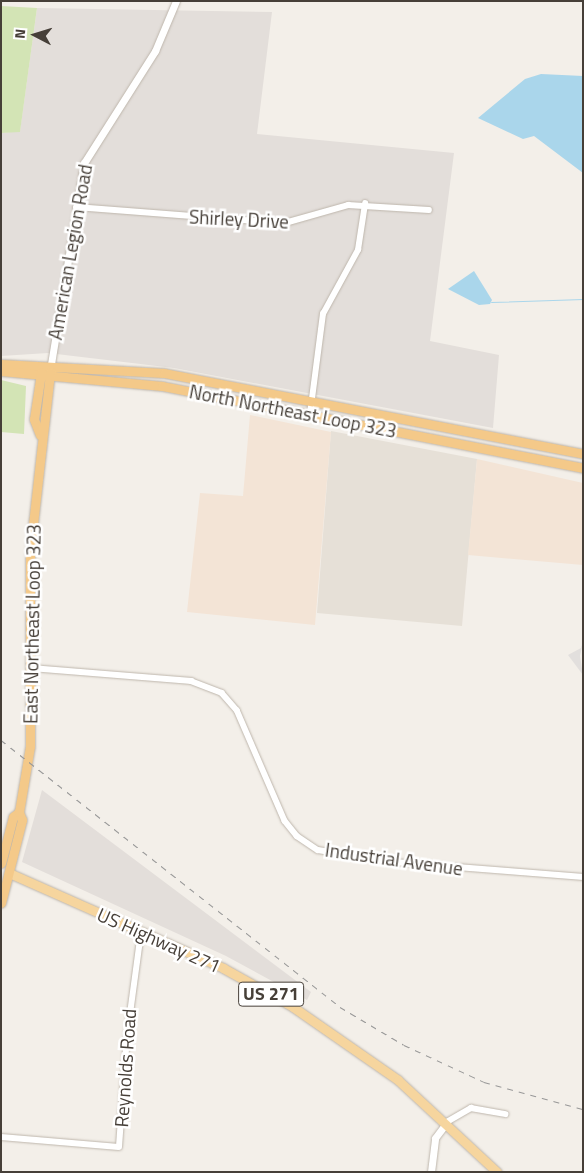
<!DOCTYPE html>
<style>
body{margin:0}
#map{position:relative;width:584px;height:1173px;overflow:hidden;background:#f3efe9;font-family:"Titillium Web",sans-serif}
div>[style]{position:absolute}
.residential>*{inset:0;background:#e6e0d7}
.commercial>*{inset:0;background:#f3e4d6}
.industrial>*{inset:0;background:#e3deda}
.green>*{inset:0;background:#d3e4b5}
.parking>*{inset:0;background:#e2dfdd}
.water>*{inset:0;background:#aad6eb}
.stream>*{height:1px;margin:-0.5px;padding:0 0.5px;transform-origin:0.5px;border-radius:0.5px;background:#aad6eb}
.roads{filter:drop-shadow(0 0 1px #beb6ac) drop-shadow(0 0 1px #beb6ac)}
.minor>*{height:5.5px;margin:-2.75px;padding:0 2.75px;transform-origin:2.75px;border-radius:2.75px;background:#fff}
.tertiary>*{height:7px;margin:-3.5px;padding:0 3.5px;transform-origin:3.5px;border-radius:3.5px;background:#fff}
.primary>*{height:9px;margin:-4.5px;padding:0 4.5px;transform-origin:4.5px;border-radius:4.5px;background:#f6d59e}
.trunk>*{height:9px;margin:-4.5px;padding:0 4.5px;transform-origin:4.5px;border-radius:4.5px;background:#f4c989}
.rail>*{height:1px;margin-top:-0.5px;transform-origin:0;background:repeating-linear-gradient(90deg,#979797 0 6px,transparent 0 12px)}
span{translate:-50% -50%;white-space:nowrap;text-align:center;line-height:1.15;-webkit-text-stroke:5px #fff;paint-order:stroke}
.shield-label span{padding:1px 4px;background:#fff;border:1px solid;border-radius:4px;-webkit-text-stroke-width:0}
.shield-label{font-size:18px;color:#463f38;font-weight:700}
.street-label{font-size:19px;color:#463f38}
.frame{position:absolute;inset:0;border:2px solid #463f38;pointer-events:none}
.north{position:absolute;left:10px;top:10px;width:50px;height:50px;-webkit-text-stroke:4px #fff;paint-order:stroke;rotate:275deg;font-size:14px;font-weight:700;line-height:20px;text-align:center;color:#463f38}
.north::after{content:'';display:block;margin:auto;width:18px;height:22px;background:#463f38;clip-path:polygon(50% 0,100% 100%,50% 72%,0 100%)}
</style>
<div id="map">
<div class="residential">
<div style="clip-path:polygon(331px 431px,477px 459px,462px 626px,317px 613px)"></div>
</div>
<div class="commercial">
<div style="clip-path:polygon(250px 415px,331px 432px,315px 625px,187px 612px,200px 493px,243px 496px)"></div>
<div style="clip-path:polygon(477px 459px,583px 483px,583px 565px,468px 555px)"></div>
</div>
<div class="industrial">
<div style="clip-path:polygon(37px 8px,272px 12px,257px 134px,454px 153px,430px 341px,499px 355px,493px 428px,174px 368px,48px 353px,1px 356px,1px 133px,20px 131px)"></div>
<div style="clip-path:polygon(42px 790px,311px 992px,307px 1000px,226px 956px,22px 862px)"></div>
</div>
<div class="green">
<div style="clip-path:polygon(1px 6px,37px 8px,20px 132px,1px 133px)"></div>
<div style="clip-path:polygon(1px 380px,26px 386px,24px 434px,1px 432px)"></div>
</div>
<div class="parking">
<div style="clip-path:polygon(583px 642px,580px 656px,583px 675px,568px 655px,581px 648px)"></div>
</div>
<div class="water">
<div style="clip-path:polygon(541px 74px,583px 76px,583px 173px,534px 136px,523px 139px,478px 118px,525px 79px)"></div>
<div style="clip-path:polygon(474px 271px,492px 300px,490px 304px,479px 305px,448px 289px)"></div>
</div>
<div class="stream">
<div style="left:491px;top:302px;width:92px;rotate:-1.9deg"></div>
</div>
<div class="roads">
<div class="minor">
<div style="left:76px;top:207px;width:210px;rotate:4.4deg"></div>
<div style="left:285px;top:223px;width:66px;rotate:-15.9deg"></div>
<div style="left:348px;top:205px;width:81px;rotate:3.5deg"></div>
<div style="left:310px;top:414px;width:101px;rotate:-82.6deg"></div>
<div style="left:323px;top:314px;width:73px;rotate:-61.3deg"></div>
<div style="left:358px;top:250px;width:47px;rotate:-81.3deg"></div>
<div style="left:31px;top:668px;width:161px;rotate:4.6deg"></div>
<div style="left:191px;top:681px;width:33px;rotate:21deg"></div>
<div style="left:222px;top:693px;width:23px;rotate:49deg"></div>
<div style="left:237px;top:710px;width:121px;rotate:66.6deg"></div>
<div style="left:285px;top:821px;width:19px;rotate:51deg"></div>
<div style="left:297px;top:836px;width:25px;rotate:34deg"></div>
<div style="left:318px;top:850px;width:77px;rotate:9deg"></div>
<div style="left:394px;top:862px;width:190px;rotate:4.5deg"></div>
<div style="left:447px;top:1122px;width:28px;rotate:-30deg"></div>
<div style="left:471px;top:1108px;width:35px;rotate:10deg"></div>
<div style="left:1px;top:1137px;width:118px;rotate:4.8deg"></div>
<div style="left:119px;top:1147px;width:111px;rotate:-85.9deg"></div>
<div style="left:127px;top:1036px;width:105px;rotate:-82.3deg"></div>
</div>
<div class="tertiary">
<div style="left:51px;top:364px;width:204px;rotate:-80.7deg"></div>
<div style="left:84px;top:163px;width:133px;rotate:-57.6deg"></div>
<div style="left:155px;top:51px;width:54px;rotate:-67.2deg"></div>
<div style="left:431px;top:1172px;width:34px;rotate:-83deg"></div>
<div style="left:435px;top:1138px;width:20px;rotate:-53deg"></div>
</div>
<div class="primary">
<div style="left:9px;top:873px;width:234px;rotate:23.9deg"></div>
<div style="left:223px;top:968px;width:80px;rotate:29.1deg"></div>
<div style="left:293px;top:1007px;width:128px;rotate:34.8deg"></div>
<div style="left:398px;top:1080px;width:135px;rotate:42.9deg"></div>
</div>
<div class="trunk">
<div style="left:1px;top:364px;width:163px;rotate:3.2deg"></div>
<div style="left:164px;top:373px;width:427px;rotate:10.9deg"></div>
<div style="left:1px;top:371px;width:162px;rotate:5.3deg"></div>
<div style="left:162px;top:386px;width:429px;rotate:11deg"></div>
<div style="left:40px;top:435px;width:17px;rotate:-111deg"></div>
<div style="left:34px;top:419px;width:47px;rotate:-81.3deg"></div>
<div style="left:1px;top:863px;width:48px;rotate:-75.4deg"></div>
<div style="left:13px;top:817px;width:8px;rotate:-40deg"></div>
<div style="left:1px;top:903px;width:86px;rotate:-75.8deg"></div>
<div style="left:22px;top:820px;width:9px;rotate:-111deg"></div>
<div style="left:19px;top:812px;width:67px;rotate:-80.5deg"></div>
<div style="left:30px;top:746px;width:195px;rotate:-90deg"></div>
<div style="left:30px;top:551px;width:180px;rotate:-83.6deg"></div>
</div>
</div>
<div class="rail">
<div style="left:1px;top:740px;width:432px;rotate:38.2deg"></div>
<div style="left:340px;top:1007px;width:74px;rotate:30.7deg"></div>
<div style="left:404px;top:1045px;width:88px;rotate:24.8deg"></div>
<div style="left:484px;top:1082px;width:103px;rotate:15.3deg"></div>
</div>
<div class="shield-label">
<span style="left:271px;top:994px">US 271</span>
</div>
<div class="street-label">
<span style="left:239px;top:219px;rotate:3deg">Shirley Drive</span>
<span style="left:70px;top:252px;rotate:-80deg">American Legion Road</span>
<span style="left:293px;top:411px;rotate:11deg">North Northeast Loop 323</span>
<span style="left:32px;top:624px;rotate:-89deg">East Northeast Loop 323</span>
<span style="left:394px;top:859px;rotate:8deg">Industrial Avenue</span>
<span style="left:159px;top:940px;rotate:24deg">US Highway 271</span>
<span style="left:125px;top:1068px;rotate:-86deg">Reynolds Road</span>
</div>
<div class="frame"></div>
<div class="north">N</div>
</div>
